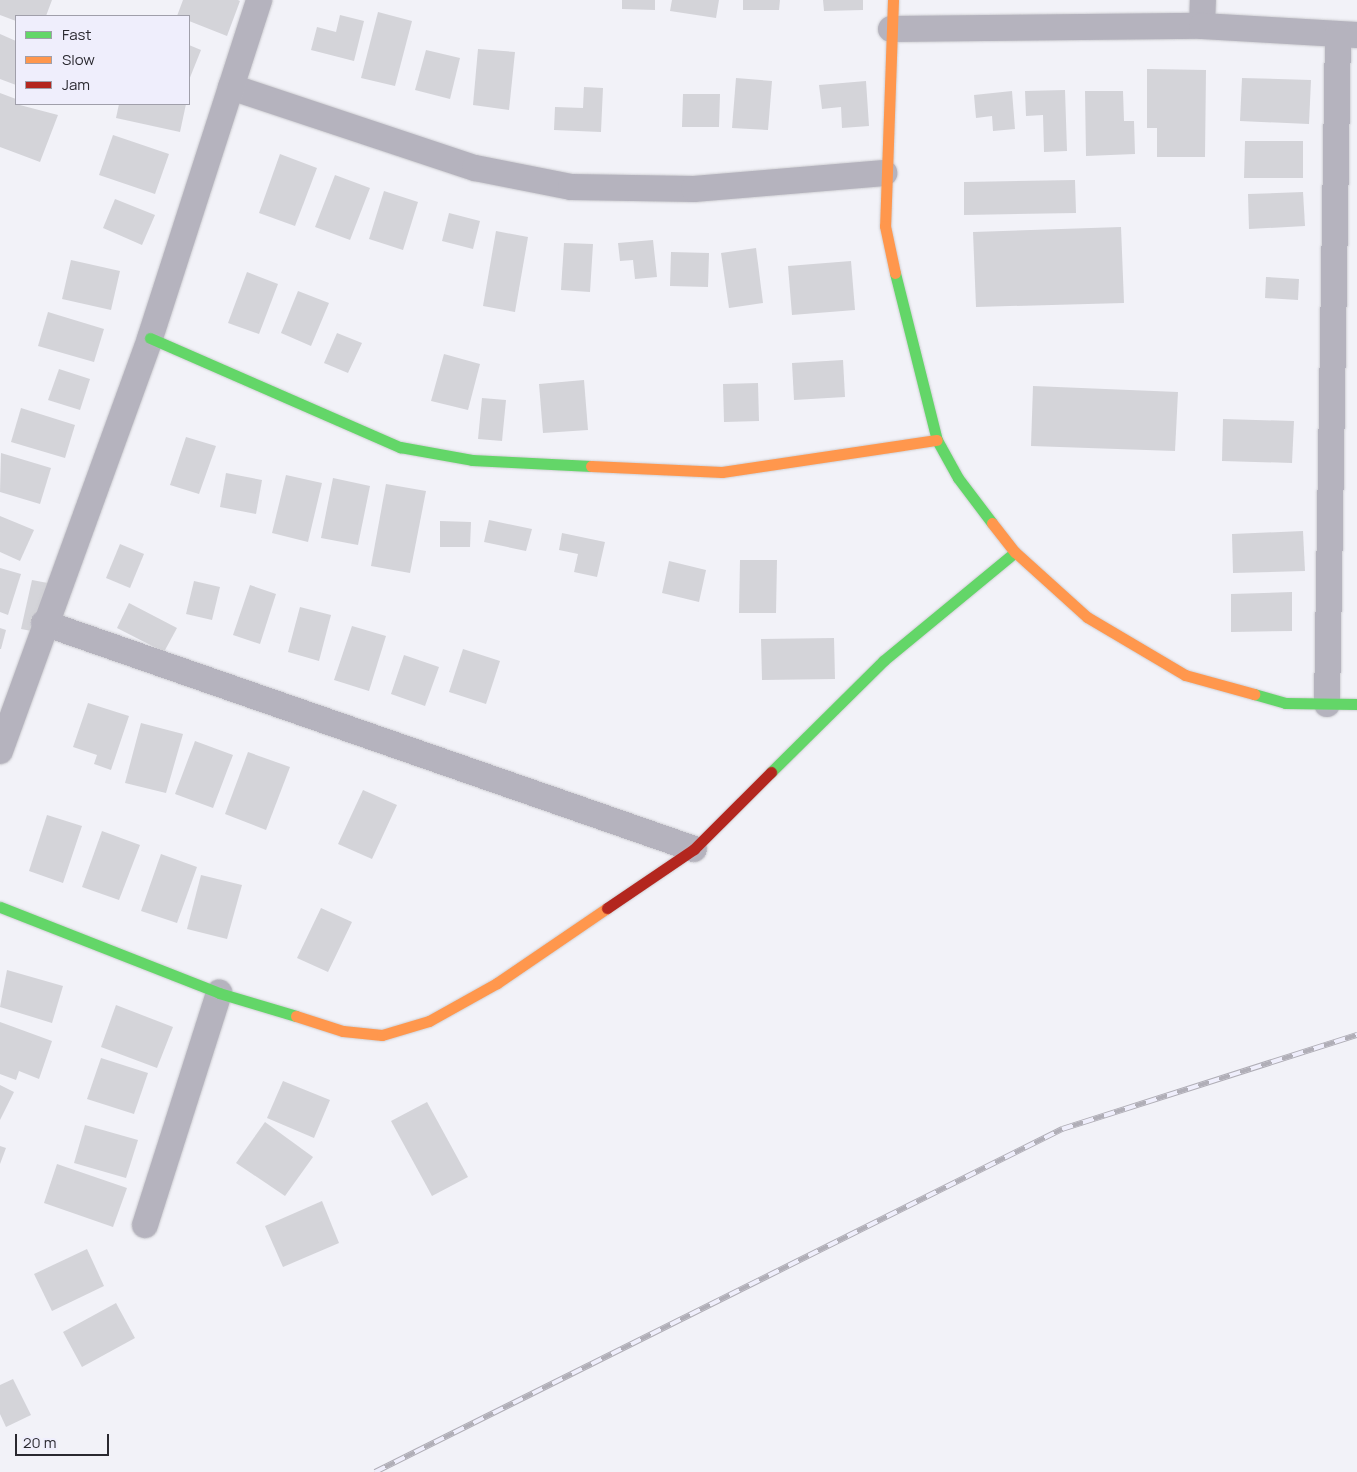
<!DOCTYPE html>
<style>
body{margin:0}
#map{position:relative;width:1357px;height:1472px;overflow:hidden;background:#f2f2f8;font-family:Manrope,sans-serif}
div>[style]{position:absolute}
.building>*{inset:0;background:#d4d4d9}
.roads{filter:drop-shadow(0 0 1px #cfcfd3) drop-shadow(0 0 1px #cfcfd3)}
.street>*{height:26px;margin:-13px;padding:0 13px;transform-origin:13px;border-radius:13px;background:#b5b3be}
.fast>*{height:11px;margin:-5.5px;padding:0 5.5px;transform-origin:5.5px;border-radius:5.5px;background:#63d668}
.slow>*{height:11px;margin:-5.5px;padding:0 5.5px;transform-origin:5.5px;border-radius:5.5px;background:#ff974d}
.jam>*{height:11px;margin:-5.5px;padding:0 5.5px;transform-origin:5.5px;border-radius:5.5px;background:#b3261e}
.rail>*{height:5.5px;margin-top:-2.75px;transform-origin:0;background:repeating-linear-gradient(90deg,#efeefc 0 11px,#b0aeb7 0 22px);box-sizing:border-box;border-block:1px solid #b0aeb7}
span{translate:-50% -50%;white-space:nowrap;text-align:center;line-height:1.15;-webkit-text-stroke:4.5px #efeefc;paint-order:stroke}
.legend{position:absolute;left:15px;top:15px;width:175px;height:90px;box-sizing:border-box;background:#efeefc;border:1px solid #a09faa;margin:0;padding:6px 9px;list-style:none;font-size:15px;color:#2a2930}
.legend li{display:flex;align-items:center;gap:10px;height:25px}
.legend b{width:25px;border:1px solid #a09faa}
.scale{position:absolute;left:15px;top:1434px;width:94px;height:22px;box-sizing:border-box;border:2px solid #2a2930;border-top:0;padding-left:6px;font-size:15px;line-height:18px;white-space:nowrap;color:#2a2930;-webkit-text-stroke:4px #efeefc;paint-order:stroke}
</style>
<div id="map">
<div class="building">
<div style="clip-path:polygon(0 0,52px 0,46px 16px,16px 16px,16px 21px,0 15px)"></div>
<div style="clip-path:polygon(183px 0,238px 0,240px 1px,227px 36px,189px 21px,189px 16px,177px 16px)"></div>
<div style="clip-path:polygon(622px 0,655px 0,655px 10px,622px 9px)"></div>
<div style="clip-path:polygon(672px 0,719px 0,716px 18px,670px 11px)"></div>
<div style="clip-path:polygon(743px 0,780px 0,779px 10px,743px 10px)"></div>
<div style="clip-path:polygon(823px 0,863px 0,863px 10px,824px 11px)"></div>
<div style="clip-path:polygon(378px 12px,412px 21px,395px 86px,361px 78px)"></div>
<div style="clip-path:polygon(340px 15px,364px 21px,354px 61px,311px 50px,317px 27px,336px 32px)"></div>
<div style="clip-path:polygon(0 34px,16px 41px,16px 85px,0 79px)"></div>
<div style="clip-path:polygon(189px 45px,201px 50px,189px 80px)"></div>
<div style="clip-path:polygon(478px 49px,515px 52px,509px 110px,473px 105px)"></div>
<div style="clip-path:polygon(426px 50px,460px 58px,450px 99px,415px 90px)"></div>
<div style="clip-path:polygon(1147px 69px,1206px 70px,1205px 157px,1157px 157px,1157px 128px,1147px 128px)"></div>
<div style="clip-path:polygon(736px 78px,772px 81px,768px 130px,732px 128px)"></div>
<div style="clip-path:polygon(1242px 78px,1311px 80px,1309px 124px,1240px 121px)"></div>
<div style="clip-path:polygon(866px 81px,869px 126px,842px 128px,841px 107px,822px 109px,819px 85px)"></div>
<div style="clip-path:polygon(584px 87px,603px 88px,601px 132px,554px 130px,555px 107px,583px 108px)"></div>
<div style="clip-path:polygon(1065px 90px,1067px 151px,1044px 152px,1043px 115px,1026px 116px,1025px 91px)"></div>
<div style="clip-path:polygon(1012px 91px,1015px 129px,993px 131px,992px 116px,976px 118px,974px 95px)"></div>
<div style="clip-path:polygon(1085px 91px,1123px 91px,1124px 121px,1134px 121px,1135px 154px,1086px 156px)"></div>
<div style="clip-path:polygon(0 93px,16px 99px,16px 104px,58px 115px,40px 162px,0 147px)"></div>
<div style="clip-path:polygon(683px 94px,720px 94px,719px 127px,682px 127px)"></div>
<div style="clip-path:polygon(119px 104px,186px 104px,180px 132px,116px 118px)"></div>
<div style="clip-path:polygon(113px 135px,169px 154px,155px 194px,99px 175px)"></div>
<div style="clip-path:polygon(1245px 141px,1303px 141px,1303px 178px,1244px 178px)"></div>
<div style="clip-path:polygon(280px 154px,317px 168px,295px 226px,259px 213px)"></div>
<div style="clip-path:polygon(335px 175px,370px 188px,350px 240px,315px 227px)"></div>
<div style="clip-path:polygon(1075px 180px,1076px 213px,964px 215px,964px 182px)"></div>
<div style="clip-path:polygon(384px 191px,418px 202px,403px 250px,369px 239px)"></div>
<div style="clip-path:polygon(1303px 192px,1305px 226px,1249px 229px,1248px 194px)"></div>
<div style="clip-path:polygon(115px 199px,155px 215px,142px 245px,103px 228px)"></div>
<div style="clip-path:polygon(449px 213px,480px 221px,473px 249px,442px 241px)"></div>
<div style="clip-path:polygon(1121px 227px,1124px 303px,976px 307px,973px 232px)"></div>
<div style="clip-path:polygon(496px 231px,528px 237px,515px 312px,483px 306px)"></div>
<div style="clip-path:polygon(653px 240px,657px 277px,635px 279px,633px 260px,620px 261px,618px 243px)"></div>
<div style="clip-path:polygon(564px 243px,593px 244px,590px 292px,561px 290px)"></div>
<div style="clip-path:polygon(756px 248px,763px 303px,729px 308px,721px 253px)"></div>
<div style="clip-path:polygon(671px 252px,709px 253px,708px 287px,670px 286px)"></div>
<div style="clip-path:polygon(71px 260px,120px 271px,111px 310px,62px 299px)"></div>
<div style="clip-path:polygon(851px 261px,855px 310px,792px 315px,788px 266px)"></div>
<div style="clip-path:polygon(247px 272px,278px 284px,259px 334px,228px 323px)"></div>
<div style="clip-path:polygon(1266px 277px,1299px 279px,1298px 300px,1265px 298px)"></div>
<div style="clip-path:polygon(298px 291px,329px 303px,311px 346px,281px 333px)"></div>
<div style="clip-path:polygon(48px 312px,104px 329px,94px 362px,38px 346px)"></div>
<div style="clip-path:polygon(337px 333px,362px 343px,348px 373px,324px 363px)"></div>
<div style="clip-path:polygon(444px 354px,480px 364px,468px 410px,431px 401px)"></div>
<div style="clip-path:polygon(843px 360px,845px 397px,794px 400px,792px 363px)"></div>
<div style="clip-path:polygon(59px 369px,90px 379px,80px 410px,48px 400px)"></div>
<div style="clip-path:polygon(584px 380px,588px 430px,543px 433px,539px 384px)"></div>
<div style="clip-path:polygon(758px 383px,759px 421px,724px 422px,723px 384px)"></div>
<div style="clip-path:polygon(1033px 386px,1178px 392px,1175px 451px,1031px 446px)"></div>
<div style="clip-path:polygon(482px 398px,506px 400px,502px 441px,478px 439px)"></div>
<div style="clip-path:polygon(21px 408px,75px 425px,65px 458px,11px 442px)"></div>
<div style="clip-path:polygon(1223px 419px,1294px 421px,1292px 463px,1222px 461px)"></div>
<div style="clip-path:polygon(186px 437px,216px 446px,199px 494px,170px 485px)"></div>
<div style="clip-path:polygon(1px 453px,51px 468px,40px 504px,0 492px)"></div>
<div style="clip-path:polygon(226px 473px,262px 480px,256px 514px,220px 507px)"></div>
<div style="clip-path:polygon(286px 475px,322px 483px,308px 542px,272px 533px)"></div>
<div style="clip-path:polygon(333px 478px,370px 486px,358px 545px,321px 538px)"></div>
<div style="clip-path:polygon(386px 484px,426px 491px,410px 573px,371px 566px)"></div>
<div style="clip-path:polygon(0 516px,34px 530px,20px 561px,0 552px)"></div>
<div style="clip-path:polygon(489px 520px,532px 529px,526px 551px,484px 542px)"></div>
<div style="clip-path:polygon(440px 521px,471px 522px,470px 547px,440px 547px)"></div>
<div style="clip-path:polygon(1303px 531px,1305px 571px,1233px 573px,1232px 534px)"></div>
<div style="clip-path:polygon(562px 533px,605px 542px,597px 577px,574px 572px,578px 554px,559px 550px)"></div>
<div style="clip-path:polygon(120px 544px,144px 554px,130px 588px,106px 578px)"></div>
<div style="clip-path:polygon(740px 560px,777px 560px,776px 613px,739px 613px)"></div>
<div style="clip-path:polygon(669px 561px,706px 570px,699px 602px,662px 593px)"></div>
<div style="clip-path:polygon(0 568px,21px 574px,8px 615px,0 612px)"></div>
<div style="clip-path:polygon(32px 580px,53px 584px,42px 633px,21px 629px)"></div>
<div style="clip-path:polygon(194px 581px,220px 587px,212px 620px,186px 614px)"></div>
<div style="clip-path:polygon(250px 585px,276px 594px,260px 644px,233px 635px)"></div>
<div style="clip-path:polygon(1292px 592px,1292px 631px,1231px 632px,1231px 594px)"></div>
<div style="clip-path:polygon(129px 603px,177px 628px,164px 652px,117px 628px)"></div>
<div style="clip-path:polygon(300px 607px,331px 615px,319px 661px,288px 652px)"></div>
<div style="clip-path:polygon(352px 626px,386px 636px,369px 691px,334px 680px)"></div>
<div style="clip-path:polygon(0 628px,6px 630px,1px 649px,0 649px)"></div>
<div style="clip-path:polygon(834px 638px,835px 679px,762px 680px,761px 639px)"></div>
<div style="clip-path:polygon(463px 649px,500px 661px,486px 704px,449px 692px)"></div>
<div style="clip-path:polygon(404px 655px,439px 667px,425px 706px,391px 694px)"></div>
<div style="clip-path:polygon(88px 703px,129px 716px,111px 770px,94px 764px,97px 755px,73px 747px)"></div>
<div style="clip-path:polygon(141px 723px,183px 734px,166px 793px,125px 783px)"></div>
<div style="clip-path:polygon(195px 741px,233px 755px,213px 808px,175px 794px)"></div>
<div style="clip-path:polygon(248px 752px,290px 767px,266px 830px,225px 814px)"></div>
<div style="clip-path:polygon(363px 790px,397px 805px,372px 859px,338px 844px)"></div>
<div style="clip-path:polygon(47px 815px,82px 826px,63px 883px,29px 871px)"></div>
<div style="clip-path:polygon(102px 831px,140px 845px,119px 900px,82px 887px)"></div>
<div style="clip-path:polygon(161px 854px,197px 867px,177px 923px,141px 911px)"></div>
<div style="clip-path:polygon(201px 875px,242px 885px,227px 939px,187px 929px)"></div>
<div style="clip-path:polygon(321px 908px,352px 922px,328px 972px,297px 958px)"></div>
<div style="clip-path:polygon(7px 970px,63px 986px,52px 1023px,0 1007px)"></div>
<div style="clip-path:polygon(116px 1005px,173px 1027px,157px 1068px,101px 1047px)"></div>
<div style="clip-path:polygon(0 1022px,52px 1041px,39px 1079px,19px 1071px,16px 1080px,0 1074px)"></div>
<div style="clip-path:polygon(101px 1058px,148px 1073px,134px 1114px,87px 1099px)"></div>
<div style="clip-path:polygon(283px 1081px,330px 1100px,314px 1138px,267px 1118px)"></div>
<div style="clip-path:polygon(0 1085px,14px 1092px,0 1120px)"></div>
<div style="clip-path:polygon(427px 1102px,468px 1177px,432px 1196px,391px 1121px)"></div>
<div style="clip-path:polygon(265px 1122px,313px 1157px,285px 1196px,236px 1163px)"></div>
<div style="clip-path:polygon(85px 1125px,138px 1140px,126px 1178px,74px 1163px)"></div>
<div style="clip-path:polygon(0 1146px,6px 1148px,0 1164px)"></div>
<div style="clip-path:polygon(57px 1164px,127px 1188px,113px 1227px,44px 1203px)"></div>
<div style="clip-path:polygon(322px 1201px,339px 1243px,283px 1267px,265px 1226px)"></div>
<div style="clip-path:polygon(87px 1249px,104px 1286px,52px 1311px,34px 1274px)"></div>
<div style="clip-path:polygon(116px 1303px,135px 1338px,82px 1367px,63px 1332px)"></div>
<div style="clip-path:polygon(13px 1379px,31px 1415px,6px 1427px,0 1414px,0 1385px)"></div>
</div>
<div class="roads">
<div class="street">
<div style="left:1202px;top:26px;width:26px;rotate:-88deg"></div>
<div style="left:891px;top:29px;width:311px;rotate:-0.6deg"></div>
<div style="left:1202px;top:26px;width:155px;rotate:3.3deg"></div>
<div style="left:231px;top:87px;width:257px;rotate:18.4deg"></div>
<div style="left:475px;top:168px;width:98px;rotate:11.2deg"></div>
<div style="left:571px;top:187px;width:123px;rotate:0.9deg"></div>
<div style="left:694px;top:189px;width:191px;rotate:-4.8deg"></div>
<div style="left:44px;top:623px;width:688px;rotate:19.17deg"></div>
<div style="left:1327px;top:704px;width:669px;rotate:-89.06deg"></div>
<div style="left:0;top:751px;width:439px;rotate:-70deg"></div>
<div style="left:150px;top:338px;width:355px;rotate:-72.1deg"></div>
<div style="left:145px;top:1225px;width:244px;rotate:-72.3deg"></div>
</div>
<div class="fast">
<div style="left:895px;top:273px;width:172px;rotate:75.9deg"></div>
<div style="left:937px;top:440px;width:43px;rotate:61.1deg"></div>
<div style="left:958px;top:478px;width:56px;rotate:52.9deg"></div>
<div style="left:150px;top:338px;width:273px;rotate:23.6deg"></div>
<div style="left:400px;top:447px;width:73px;rotate:10.2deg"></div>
<div style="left:472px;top:460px;width:119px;rotate:2.9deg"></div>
<div style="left:1254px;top:694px;width:32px;rotate:16deg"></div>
<div style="left:1285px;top:703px;width:72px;rotate:0.8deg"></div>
<div style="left:771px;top:772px;width:158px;rotate:-44.7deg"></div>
<div style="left:883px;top:661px;width:171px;rotate:-39.5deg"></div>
<div style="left:0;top:907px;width:235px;rotate:21.4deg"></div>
<div style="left:219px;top:993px;width:80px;rotate:16.6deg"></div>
</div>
<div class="slow">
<div style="left:893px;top:0;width:226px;rotate:92deg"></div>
<div style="left:885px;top:226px;width:48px;rotate:78deg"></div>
<div style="left:591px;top:466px;width:131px;rotate:2.6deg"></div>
<div style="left:722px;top:472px;width:217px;rotate:-8.5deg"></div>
<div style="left:992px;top:523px;width:37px;rotate:52deg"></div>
<div style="left:1015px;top:552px;width:97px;rotate:42.1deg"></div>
<div style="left:1087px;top:617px;width:114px;rotate:30.6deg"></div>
<div style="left:1185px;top:675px;width:72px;rotate:15.4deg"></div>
<div style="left:296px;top:1016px;width:49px;rotate:17.7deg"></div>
<div style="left:343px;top:1031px;width:39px;rotate:6deg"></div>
<div style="left:382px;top:1035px;width:49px;rotate:-16.6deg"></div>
<div style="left:429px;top:1021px;width:78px;rotate:-29.2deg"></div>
<div style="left:497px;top:983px;width:133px;rotate:-34.3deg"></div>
</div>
<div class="jam">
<div style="left:607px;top:908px;width:105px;rotate:-34.1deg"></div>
<div style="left:694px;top:849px;width:109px;rotate:-45deg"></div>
</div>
</div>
<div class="rail">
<div style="left:375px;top:1472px;width:768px;rotate:-26.53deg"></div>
<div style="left:1062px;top:1129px;width:310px;rotate:-17.7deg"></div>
</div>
<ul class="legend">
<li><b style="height:6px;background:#63d668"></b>Fast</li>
<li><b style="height:6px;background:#ff974d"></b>Slow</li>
<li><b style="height:6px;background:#b3261e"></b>Jam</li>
</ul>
<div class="scale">20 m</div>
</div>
